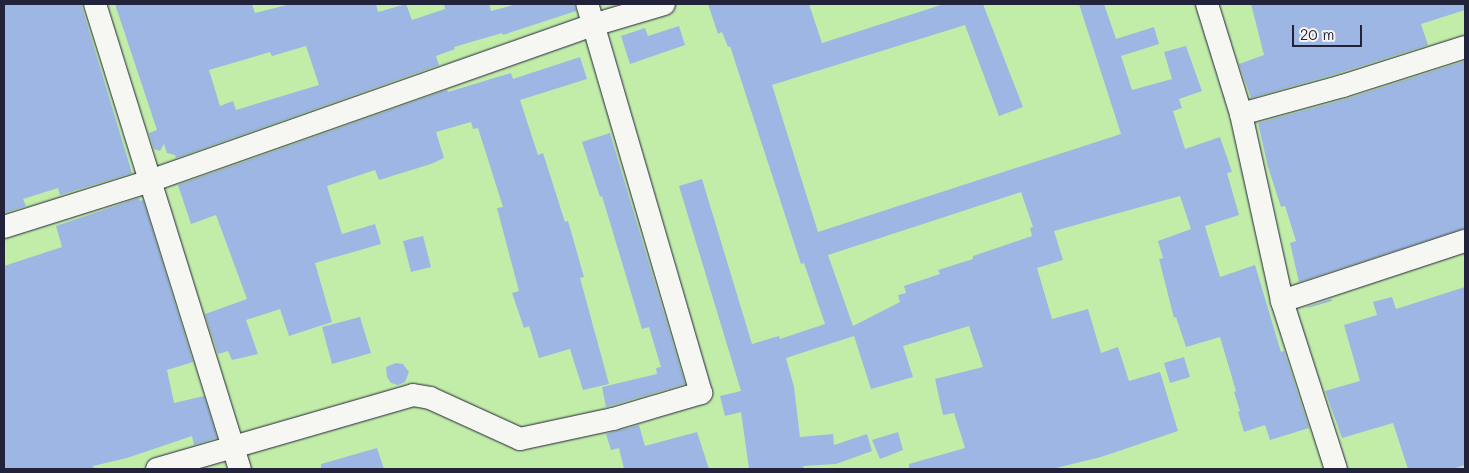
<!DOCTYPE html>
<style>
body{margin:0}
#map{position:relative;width:1469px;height:473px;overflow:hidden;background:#f6f6f2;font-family:Mali,sans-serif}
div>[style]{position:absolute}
.green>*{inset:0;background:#c2eda9}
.building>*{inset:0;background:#9db6e3}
.roads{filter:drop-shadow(0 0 1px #22223b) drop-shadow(0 0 1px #22223b)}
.street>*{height:22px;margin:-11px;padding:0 11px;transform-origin:11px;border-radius:11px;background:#f6f6f2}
span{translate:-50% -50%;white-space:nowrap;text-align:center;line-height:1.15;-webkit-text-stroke:4.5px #f6f6f2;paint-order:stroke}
.frame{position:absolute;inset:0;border:5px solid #22223b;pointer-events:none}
.scale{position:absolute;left:1292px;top:25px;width:70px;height:22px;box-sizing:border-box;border:2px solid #22223b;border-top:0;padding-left:6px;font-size:15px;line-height:18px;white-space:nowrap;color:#22223b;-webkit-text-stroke:4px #f6f6f2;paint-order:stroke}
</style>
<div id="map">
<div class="green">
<div style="clip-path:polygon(4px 4px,1465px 4px,1465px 469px,4px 469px)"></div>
</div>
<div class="building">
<div style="clip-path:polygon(4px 4px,81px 4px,132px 173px,60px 195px,58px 188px,23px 199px,26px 206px,4px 213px)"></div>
<div style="clip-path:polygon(evenodd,115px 4px,252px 4px,255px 13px,291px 4px,376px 4px,378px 12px,406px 4px,412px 20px,445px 9px,444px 4px,489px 4px,491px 11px,517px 4px,574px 4px,576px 11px,503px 35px,502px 33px,454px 47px,455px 49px,436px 56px,439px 65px,176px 158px,175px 155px,167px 153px,164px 144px,160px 151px,154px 149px,149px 133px,157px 130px,115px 4px,306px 46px,319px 85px,236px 110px,233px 101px,220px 106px,209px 70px,270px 52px,272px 56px,306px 46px)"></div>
<div style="clip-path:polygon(evenodd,708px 4px,809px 4px,822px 43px,944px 4px,983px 4px,1023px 107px,999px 116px,965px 25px,772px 85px,818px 232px,1121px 134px,1079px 4px,1104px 4px,1116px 39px,1154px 27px,1159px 44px,1121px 56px,1132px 90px,1172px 79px,1164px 52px,1186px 46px,1202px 91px,1179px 99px,1182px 108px,1173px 111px,1185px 149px,1220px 137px,1232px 172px,1227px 173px,1239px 215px,1205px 226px,1220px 277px,1255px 265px,1281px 352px,1284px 351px,1309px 428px,1270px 440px,1265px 425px,1244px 432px,1238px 412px,1240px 411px,1234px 392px,1236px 391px,1220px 337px,1186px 347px,1176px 317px,1174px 318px,1159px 259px,1163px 258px,1158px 241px,1191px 229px,1180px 196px,1054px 231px,1063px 260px,1037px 268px,1052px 319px,1088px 309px,1101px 353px,1118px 347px,1129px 381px,1160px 372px,1178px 431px,1101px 457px,1052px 469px,909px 469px,909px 464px,965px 448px,954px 413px,943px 415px,935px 379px,983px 367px,969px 326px,903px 346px,913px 377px,871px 389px,854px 336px,786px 358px,794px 387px,800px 437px,833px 434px,834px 445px,867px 434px,872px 451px,836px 464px,803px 466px,804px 469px,749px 469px,741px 412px,725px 416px,720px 396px,741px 391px,679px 186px,702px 179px,752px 344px,779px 336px,780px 339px,825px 324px,804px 263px,801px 264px,730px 46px,728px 47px,722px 32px,718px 34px,708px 4px,1021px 192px,1033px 227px,1030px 228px,1032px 236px,973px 256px,973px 259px,938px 270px,940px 274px,904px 286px,906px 293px,898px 295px,900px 302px,853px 326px,828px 255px,1021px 192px)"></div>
<div style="clip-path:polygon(1251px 4px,1465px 4px,1465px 10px,1421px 24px,1428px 45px,1339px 73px,1251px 98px,1239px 64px,1264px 55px)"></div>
<div style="clip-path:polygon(679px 26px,685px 45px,630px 64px,621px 36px,645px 28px,648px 36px)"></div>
<div style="clip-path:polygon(580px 57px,587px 79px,520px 100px,538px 155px,543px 153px,565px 222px,568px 221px,584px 277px,580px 278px,609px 384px,583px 390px,570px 349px,539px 358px,529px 326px,524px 328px,512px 293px,519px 291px,497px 208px,503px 207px,478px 128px,473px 129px,471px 122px,436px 132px,444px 158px,431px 164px,379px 180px,375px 170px,327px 186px,342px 234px,375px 224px,381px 244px,315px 263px,332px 322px,289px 336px,280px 309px,246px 320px,258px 354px,232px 360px,228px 351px,218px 354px,205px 314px,247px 299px,216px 215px,191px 224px,178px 185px,447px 90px,448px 92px,511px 73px,513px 79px)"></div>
<div style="clip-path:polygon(1465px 61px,1465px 228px,1299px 282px,1290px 243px,1296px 241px,1285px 206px,1281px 207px,1268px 167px,1258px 123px,1346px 99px)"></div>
<div style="clip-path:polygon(610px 133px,685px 384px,606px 407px,602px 387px,657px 374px,656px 368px,661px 367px,649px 327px,642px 329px,602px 196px,600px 197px,582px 142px)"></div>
<div style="clip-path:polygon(139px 198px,140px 201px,143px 200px,193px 362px,167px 370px,174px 403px,204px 396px,217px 438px,194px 445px,192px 436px,127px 458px,93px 466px,94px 469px,4px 469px,4px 266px,62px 247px,56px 226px)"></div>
<div style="clip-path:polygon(423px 236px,431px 267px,411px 272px,403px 241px)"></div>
<div style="clip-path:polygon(1465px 287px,1465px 465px,1452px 469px,1408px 469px,1393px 423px,1342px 438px,1325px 391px,1360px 381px,1344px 325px,1377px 315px,1373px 302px,1392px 297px,1396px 309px)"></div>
<div style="clip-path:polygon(1331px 299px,1332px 301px,1307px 308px,1307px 307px)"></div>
<div style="clip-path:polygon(360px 317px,371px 353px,332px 364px,322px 327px)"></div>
<div style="clip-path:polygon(1184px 357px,1190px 377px,1170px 383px,1164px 363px)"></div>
<div style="clip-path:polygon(396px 363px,403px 364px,409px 372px,405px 382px,398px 385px,391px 383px,387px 377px,386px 367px)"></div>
<div style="clip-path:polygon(639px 425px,645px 446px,697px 432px,709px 469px,624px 469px,619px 448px,611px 450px,606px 434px)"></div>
<div style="clip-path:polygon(898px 432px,903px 450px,880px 459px,872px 440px)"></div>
<div style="clip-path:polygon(377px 448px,384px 469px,321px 469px,321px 464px)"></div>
</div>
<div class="roads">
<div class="street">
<div style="left:95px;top:4px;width:487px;rotate:72.7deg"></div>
<div style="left:1207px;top:4px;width:115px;rotate:72.8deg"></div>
<div style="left:1241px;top:114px;width:191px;rotate:77.6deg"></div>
<div style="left:1282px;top:301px;width:176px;rotate:72.2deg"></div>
<div style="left:1241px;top:114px;width:106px;rotate:-15.4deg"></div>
<div style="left:1343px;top:86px;width:128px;rotate:-17.7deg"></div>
<div style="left:4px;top:227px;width:153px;rotate:-17.5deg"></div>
<div style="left:150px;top:181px;width:470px;rotate:-19.4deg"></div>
<div style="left:593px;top:25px;width:74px;rotate:-16.5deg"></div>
<div style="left:1282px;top:301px;width:193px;rotate:-18.2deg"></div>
<div style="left:157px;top:469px;width:266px;rotate:-16.1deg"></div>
<div style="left:413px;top:395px;width:17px;rotate:10deg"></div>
<div style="left:430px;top:398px;width:99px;rotate:24.5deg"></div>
<div style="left:520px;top:439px;width:95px;rotate:-12.1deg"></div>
<div style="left:613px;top:419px;width:92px;rotate:-16.5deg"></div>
<div style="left:701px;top:393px;width:405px;rotate:-106.3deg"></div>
</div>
</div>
<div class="frame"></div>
<div class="scale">20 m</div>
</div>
